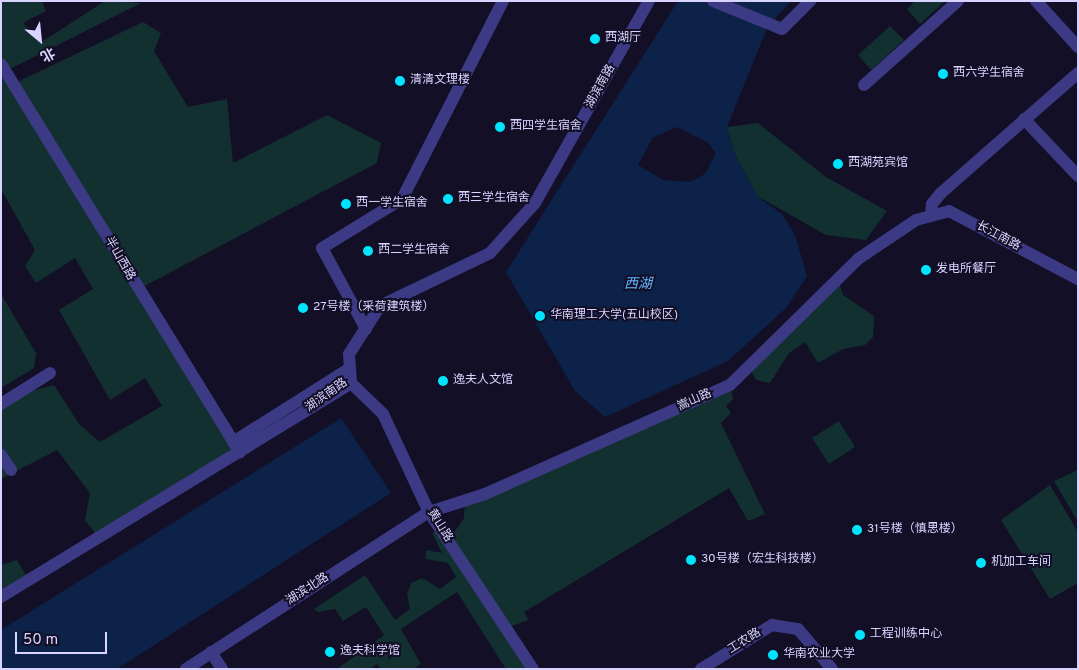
<!DOCTYPE html>
<meta charset="utf-8">
<style>
body{margin:0}
#map{position:relative;width:1079px;height:670px;overflow:hidden;background:#130f26;font-family:Overpass,"Noto Sans SC",sans-serif}
div>[style]{position:absolute}
.green>*{inset:0;background:#12302f}
.water>*{inset:0;background:#0c2248}
.minor>*{height:12px;margin:-6px;padding:0 6px;transform-origin:6px;border-radius:6px;background:#3d3a85}
.dots>*{width:14px;height:14px;translate:-50% -50%;box-sizing:border-box;border:2px solid #130f26;border-radius:50%}
span{translate:-50% -50%;white-space:nowrap;text-align:center;line-height:1.15;-webkit-text-stroke:4px #130f26;paint-order:stroke}
.poi-label{font-size:12px;color:#d9d4ff}
.left{translate:0 -50%;text-align:left}
.street-label{font-size:12px;color:#d9d4ff}
.water-label{font-size:14px;color:#62b6ff;font-style:italic}
.frame{position:absolute;inset:0;border:2px solid #d9d4ff;pointer-events:none}
.north{position:absolute;left:15px;top:15px;width:50px;height:50px;-webkit-text-stroke:4px #130f26;paint-order:stroke;rotate:152deg;font-size:14px;font-weight:700;line-height:20px;text-align:center;color:#d9d4ff}
.north::after{content:'';display:block;margin:auto;width:18px;height:22px;background:#d9d4ff;clip-path:polygon(50% 0,100% 100%,50% 72%,0 100%)}
.scale{position:absolute;left:15px;top:632px;width:92px;height:22px;box-sizing:border-box;border:2px solid #d9d4ff;border-top:0;padding-left:6px;font-size:15px;line-height:18px;white-space:nowrap;color:#d9d4ff;-webkit-text-stroke:4px #130f26;paint-order:stroke}
</style>
<div id="map">
<div class="green">
<div style="clip-path:polygon(1px 1px,42px 1px,46px 11px,23px 23px,40px 43px,105px 1px,141px 3px,6px 71px,11px 85px,143px 22px,161px 33px,154px 51px,188px 107px,227px 99px,233px 163px,327px 115px,381px 143px,377px 163px,137px 290px,240px 452px,99px 538px,85px 520px,90px 493px,57px 450px,1px 479px,1px 408px,27px 392px,54px 385px,79px 424px,100px 442px,162px 406px,145px 378px,110px 400px,59px 310px,93px 289px,75px 258px,36px 283px,25px 266px,35px 250px,1px 189px)"></div>
<div style="clip-path:polygon(915px 1px,945px 1px,920px 24px,907px 9px)"></div>
<div style="clip-path:polygon(890px 26px,904px 40px,871px 70px,858px 55px)"></div>
<div style="clip-path:polygon(758px 123px,826px 177px,887px 211px,866px 240px,826px 235px,757px 196px,734px 152px,727px 127px)"></div>
<div style="clip-path:polygon(838px 279px,843px 295px,874px 316px,873px 337px,865px 345px,843px 349px,818px 363px,805px 342px,789px 353px,770px 383px,756px 380px,749px 367px)"></div>
<div style="clip-path:polygon(1px 294px,36px 353px,34px 368px,1px 388px)"></div>
<div style="clip-path:polygon(730px 385px,733px 399px,726px 406px,731px 413px,721px 423px,765px 514px,748px 521px,729px 488px,524px 612px,528px 620px,507px 628px,533px 669px,506px 669px,457px 592px,401px 629px,421px 664px,413px 669px,381px 669px,377px 664px,369px 669px,337px 669px,384px 635px,366px 607px,343px 621px,335px 609px,318px 612px,314px 609px,365px 575px,395px 620px,410px 609px,407px 594px,411px 583px,422px 578px,440px 589px,456px 577px,448px 563px,425px 559px,426px 550px,442px 553px,432px 533px,441px 529px,449px 540px,464px 518px,465px 500px)"></div>
<div style="clip-path:polygon(839px 421px,855px 447px,829px 464px,812px 438px)"></div>
<div style="clip-path:polygon(1078px 470px,1078px 522px,1054px 481px)"></div>
<div style="clip-path:polygon(1050px 485px,1078px 532px,1078px 583px,1050px 599px,1001px 520px)"></div>
<div style="clip-path:polygon(17px 560px,29px 580px,1px 597px,1px 565px)"></div>
</div>
<div class="water">
<div style="clip-path:polygon(evenodd,678px 1px,791px 1px,767px 28px,727px 127px,734px 152px,757px 196px,782px 214px,795px 235px,807px 276px,786px 308px,728px 361px,605px 417px,575px 391px,506px 272px,678px 1px,677px 127px,707px 142px,716px 153px,705px 174px,690px 182px,663px 180px,638px 165px,652px 138px,677px 127px)"></div>
<div style="clip-path:polygon(341px 418px,391px 493px,117px 669px,1px 669px,1px 630px)"></div>
</div>
<div class="minor">
<div style="left:713px;top:1px;width:74px;rotate:22.1deg"></div>
<div style="left:782px;top:29px;width:40px;rotate:-45deg"></div>
<div style="left:1036px;top:1px;width:62px;rotate:47.6deg"></div>
<div style="left:1px;top:64px;width:456px;rotate:58.4deg"></div>
<div style="left:864px;top:85px;width:126px;rotate:-41.8deg"></div>
<div style="left:1024px;top:119px;width:79px;rotate:46.5deg"></div>
<div style="left:931px;top:215px;width:11px;rotate:-85deg"></div>
<div style="left:932px;top:204px;width:14px;rotate:-51deg"></div>
<div style="left:941px;top:193px;width:182px;rotate:-41.2deg"></div>
<div style="left:366px;top:329px;width:92px;rotate:-118.5deg"></div>
<div style="left:322px;top:248px;width:94px;rotate:-31.5deg"></div>
<div style="left:402px;top:199px;width:222px;rotate:-63deg"></div>
<div style="left:351px;top:383px;width:29px;rotate:-94deg"></div>
<div style="left:349px;top:354px;width:57px;rotate:-57.1deg"></div>
<div style="left:380px;top:306px;width:122px;rotate:-25.7deg"></div>
<div style="left:490px;top:253px;width:67px;rotate:-48deg"></div>
<div style="left:535px;top:203px;width:232px;rotate:-60.6deg"></div>
<div style="left:351px;top:383px;width:45px;rotate:44.1deg"></div>
<div style="left:383px;top:414px;width:108px;rotate:64.9deg"></div>
<div style="left:429px;top:512px;width:188px;rotate:56.5deg"></div>
<div style="left:1px;top:404px;width:58px;rotate:-32.3deg"></div>
<div style="left:233px;top:442px;width:138px;rotate:-32.3deg"></div>
<div style="left:1px;top:455px;width:18px;rotate:56deg"></div>
<div style="left:1px;top:597px;width:410px;rotate:-31.4deg"></div>
<div style="left:211px;top:652px;width:20px;rotate:57deg"></div>
<div style="left:186px;top:669px;width:289px;rotate:-32.9deg"></div>
<div style="left:429px;top:512px;width:59px;rotate:-17.8deg"></div>
<div style="left:485px;top:494px;width:268px;rotate:-24deg"></div>
<div style="left:730px;top:385px;width:180px;rotate:-44.5deg"></div>
<div style="left:858px;top:259px;width:70px;rotate:-33.9deg"></div>
<div style="left:916px;top:220px;width:34px;rotate:-15deg"></div>
<div style="left:949px;top:211px;width:146px;rotate:27.8deg"></div>
<div style="left:701px;top:669px;width:84px;rotate:-31.8deg"></div>
<div style="left:772px;top:625px;width:26px;rotate:9deg"></div>
<div style="left:798px;top:629px;width:52px;rotate:49.6deg"></div>
</div>
<div class="dots">
<div style="left:595px;top:39px;background:#00e5ff"></div>
<div style="left:943px;top:74px;background:#00e5ff"></div>
<div style="left:400px;top:81px;background:#00e5ff"></div>
<div style="left:500px;top:127px;background:#00e5ff"></div>
<div style="left:838px;top:164px;background:#00e5ff"></div>
<div style="left:448px;top:199px;background:#00e5ff"></div>
<div style="left:346px;top:204px;background:#00e5ff"></div>
<div style="left:368px;top:251px;background:#00e5ff"></div>
<div style="left:926px;top:270px;background:#00e5ff"></div>
<div style="left:303px;top:308px;background:#00e5ff"></div>
<div style="left:540px;top:316px;background:#00e5ff"></div>
<div style="left:443px;top:381px;background:#00e5ff"></div>
<div style="left:857px;top:530px;background:#00e5ff"></div>
<div style="left:691px;top:560px;background:#00e5ff"></div>
<div style="left:981px;top:563px;background:#00e5ff"></div>
<div style="left:860px;top:635px;background:#00e5ff"></div>
<div style="left:330px;top:652px;background:#00e5ff"></div>
<div style="left:773px;top:655px;background:#00e5ff"></div>
</div>
<div class="poi-label">
<span class="left" style="left:605px;top:39px">西湖厅</span>
<span class="left" style="left:953px;top:74px">西六学生宿舍</span>
<span class="left" style="left:410px;top:81px">清清文理楼</span>
<span class="left" style="left:510px;top:127px">西四学生宿舍</span>
<span class="left" style="left:848px;top:164px">西湖苑宾馆</span>
<span class="left" style="left:458px;top:199px">西三学生宿舍</span>
<span class="left" style="left:356px;top:204px">西一学生宿舍</span>
<span class="left" style="left:378px;top:251px">西二学生宿舍</span>
<span class="left" style="left:936px;top:270px">发电所餐厅</span>
<span class="left" style="left:313px;top:308px">27号楼（采荷建筑楼）</span>
<span class="left" style="left:550px;top:316px">华南理工大学(五山校区)</span>
<span class="left" style="left:453px;top:381px">逸夫人文馆</span>
<span class="left" style="left:867px;top:530px">31号楼（慎思楼）</span>
<span class="left" style="left:701px;top:560px">30号楼（宏生科技楼）</span>
<span class="left" style="left:991px;top:563px">机加工车间</span>
<span class="left" style="left:870px;top:635px">工程训练中心</span>
<span class="left" style="left:340px;top:652px">逸夫科学馆</span>
<span class="left" style="left:783px;top:655px">华南农业大学</span>
</div>
<div class="street-label">
<span style="left:601px;top:87px;rotate:-61deg">湖滨南路</span>
<span style="left:998px;top:237px;rotate:28deg">长江南路</span>
<span style="left:119px;top:259px;rotate:60deg">半山西路</span>
<span style="left:327px;top:396px;rotate:-35deg">湖滨南路</span>
<span style="left:695px;top:401px;rotate:-24deg">嵩山路</span>
<span style="left:439px;top:526px;rotate:58deg">黄山路</span>
<span style="left:308px;top:590px;rotate:-33deg">湖滨北路</span>
<span style="left:745px;top:642px;rotate:-32deg">工农路</span>
</div>
<div class="water-label">
<span style="left:638px;top:285px">西湖</span>
</div>
<div class="frame"></div>
<div class="north">北</div>
<div class="scale">50 m</div>
</div>
